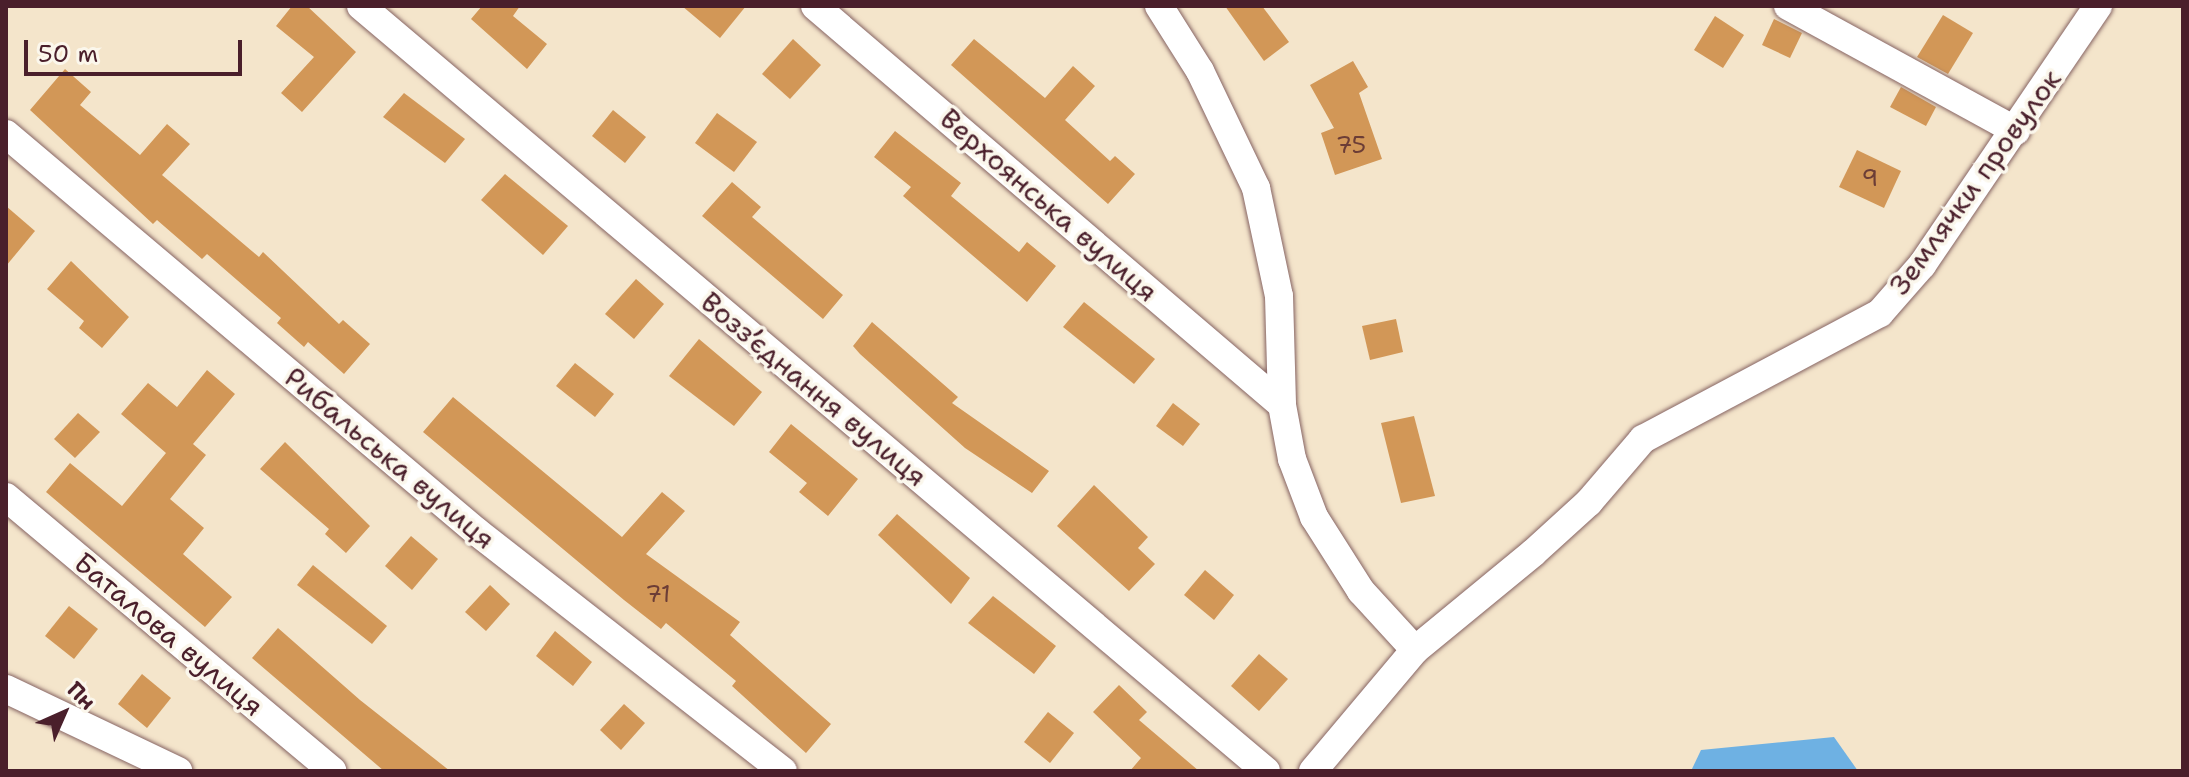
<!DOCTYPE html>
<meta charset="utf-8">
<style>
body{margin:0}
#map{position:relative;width:2189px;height:777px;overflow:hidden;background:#f4e5cb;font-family:"Shantell Sans",sans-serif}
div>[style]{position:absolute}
.water>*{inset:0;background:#6eb1e3}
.building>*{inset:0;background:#d29757}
.roads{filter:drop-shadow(0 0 2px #866463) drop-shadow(0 0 2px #866463)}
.minor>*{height:28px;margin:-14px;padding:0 14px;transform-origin:14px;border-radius:14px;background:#fff}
span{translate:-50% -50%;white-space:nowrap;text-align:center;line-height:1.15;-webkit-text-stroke:7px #fbf7ec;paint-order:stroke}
.number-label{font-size:24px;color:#6c3d36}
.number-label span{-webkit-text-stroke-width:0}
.street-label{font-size:28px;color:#4a1f2b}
.frame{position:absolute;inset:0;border:8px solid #4a1f2b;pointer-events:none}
.north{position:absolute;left:24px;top:673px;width:80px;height:80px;-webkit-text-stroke:6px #fbf7ec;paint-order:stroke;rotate:45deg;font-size:22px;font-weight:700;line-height:32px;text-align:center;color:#4a1f2b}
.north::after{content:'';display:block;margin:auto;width:28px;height:36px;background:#4a1f2b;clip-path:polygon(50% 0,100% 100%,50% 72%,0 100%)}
.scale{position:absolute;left:24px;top:40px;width:218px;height:36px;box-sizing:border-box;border:4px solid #4a1f2b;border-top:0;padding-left:10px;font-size:24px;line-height:28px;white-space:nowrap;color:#4a1f2b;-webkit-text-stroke:6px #fbf7ec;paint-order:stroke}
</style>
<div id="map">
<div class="water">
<div style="clip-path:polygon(1834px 737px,1858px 771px,1691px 771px,1701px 750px)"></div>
</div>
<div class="building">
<div style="clip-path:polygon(292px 6px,307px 6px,356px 52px,302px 112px,281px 93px,314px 57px,276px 26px)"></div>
<div style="clip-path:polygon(482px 6px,520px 6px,513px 16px,547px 44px,527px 69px,471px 19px)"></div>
<div style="clip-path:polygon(682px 6px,746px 6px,720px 38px)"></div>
<div style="clip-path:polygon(1225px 6px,1262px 6px,1289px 42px,1264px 61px)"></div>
<div style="clip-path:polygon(1943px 15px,1973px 33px,1948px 74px,1917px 57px)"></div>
<div style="clip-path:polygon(1715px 16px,1744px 35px,1723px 68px,1694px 50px)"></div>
<div style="clip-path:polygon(1774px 19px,1802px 33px,1790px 58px,1762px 45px)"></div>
<div style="clip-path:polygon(793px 39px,821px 65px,790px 99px,762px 74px)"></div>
<div style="clip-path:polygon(974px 39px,1045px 98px,1073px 66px,1095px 86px,1065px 120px,1110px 161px,1115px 156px,1135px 174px,1108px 204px,951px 65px)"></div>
<div style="clip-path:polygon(1353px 61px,1368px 87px,1359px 93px,1382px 159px,1335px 175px,1321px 133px,1334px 128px,1310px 85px)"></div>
<div style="clip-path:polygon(65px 69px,91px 92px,80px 105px,140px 155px,167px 124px,190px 144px,162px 175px,259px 257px,263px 252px,339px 324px,343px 320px,370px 344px,344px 374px,308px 342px,304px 347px,277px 323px,281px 318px,207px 254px,202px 259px,157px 220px,153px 224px,30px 110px)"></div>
<div style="clip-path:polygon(1901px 87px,1936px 107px,1926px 126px,1890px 107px)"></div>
<div style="clip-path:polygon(404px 93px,465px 139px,445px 163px,383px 117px)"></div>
<div style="clip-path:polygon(613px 110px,646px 137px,625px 163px,592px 136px)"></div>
<div style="clip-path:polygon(717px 113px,757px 142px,734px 172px,695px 143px)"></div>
<div style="clip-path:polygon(895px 131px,961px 183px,951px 196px,1019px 252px,1027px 242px,1056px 266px,1027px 302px,903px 196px,911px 187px,874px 157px)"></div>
<div style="clip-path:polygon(1857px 150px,1901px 171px,1884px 208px,1839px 187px)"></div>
<div style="clip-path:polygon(505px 174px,568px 226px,543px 255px,481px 200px)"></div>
<div style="clip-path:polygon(732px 182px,761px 207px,752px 217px,843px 295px,823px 319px,702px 216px)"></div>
<div style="clip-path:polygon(6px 206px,35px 231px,6px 266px)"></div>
<div style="clip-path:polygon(71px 261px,129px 317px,102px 348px,79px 328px,84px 321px,47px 289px)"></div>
<div style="clip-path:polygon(636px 279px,664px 304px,634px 339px,605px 314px)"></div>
<div style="clip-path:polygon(1084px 302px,1155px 359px,1134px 384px,1063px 327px)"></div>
<div style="clip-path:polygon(1396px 319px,1403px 352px,1370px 360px,1362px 326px)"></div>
<div style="clip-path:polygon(872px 322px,958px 397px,952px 403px,1049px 471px,1032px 493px,965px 448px,860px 354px,853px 346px)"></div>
<div style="clip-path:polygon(699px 339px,762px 392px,734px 426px,669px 376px)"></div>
<div style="clip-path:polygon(575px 363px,614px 394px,595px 417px,556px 386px)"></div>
<div style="clip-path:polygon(207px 370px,235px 394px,193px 444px,206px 455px,170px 499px,204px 528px,183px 554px,232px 597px,205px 627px,46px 492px,70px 463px,122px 506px,166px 453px,121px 414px,148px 383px,177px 407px)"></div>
<div style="clip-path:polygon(453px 397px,622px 537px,662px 492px,685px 511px,646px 554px,740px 622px,730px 635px,831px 724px,806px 753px,732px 686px,736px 681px,666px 623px,661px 629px,624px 600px,423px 432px)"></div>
<div style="clip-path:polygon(1173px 403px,1200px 424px,1183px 446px,1156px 426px)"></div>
<div style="clip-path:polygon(78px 413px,100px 432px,75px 458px,54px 439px)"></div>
<div style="clip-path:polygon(1414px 416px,1435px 496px,1401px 503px,1381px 423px)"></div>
<div style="clip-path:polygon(791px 424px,858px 479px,828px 516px,799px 492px,807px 483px,769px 452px)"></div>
<div style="clip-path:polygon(285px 442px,370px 526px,346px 553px,325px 534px,329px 529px,260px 469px)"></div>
<div style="clip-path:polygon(1094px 485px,1148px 537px,1138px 548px,1155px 564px,1129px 591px,1057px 526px)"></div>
<div style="clip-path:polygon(897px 514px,970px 578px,951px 604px,878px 535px)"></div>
<div style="clip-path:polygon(411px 536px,438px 559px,412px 590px,385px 566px)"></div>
<div style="clip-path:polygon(313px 565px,387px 626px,372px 644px,297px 585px)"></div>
<div style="clip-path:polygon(1205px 570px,1234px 595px,1214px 620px,1184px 595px)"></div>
<div style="clip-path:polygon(490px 585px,510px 604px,486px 631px,465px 612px)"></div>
<div style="clip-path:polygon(993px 596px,1056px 646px,1034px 674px,968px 623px)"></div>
<div style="clip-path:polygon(69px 606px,98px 629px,74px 659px,45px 636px)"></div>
<div style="clip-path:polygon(278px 628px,360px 700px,450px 771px,384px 771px,252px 658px)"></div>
<div style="clip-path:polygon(555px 631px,592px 662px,573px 686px,536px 656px)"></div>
<div style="clip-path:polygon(1259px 654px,1288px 679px,1259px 711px,1231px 686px)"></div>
<div style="clip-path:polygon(142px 674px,171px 698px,147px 728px,118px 704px)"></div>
<div style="clip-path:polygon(1119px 685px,1147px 712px,1139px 720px,1199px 771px,1130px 771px,1141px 758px,1093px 712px)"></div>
<div style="clip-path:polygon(624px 704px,645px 723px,621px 750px,600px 730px)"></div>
<div style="clip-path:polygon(1048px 712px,1074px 733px,1050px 763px,1024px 742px)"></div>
</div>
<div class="roads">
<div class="minor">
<div style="left:361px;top:6px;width:1185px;rotate:40.21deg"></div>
<div style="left:815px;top:6px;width:614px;rotate:40.51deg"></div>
<div style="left:1159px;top:6px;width:77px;rotate:57.8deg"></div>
<div style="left:1200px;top:71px;width:130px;rotate:64.4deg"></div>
<div style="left:1256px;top:188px;width:110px;rotate:78deg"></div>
<div style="left:1279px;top:296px;width:109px;rotate:88.4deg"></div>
<div style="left:1282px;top:405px;width:55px;rotate:79.5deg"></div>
<div style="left:1292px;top:459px;width:62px;rotate:69.2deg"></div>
<div style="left:1314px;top:517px;width:88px;rotate:57.6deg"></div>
<div style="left:1361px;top:591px;width:80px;rotate:47.5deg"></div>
<div style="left:1788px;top:6px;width:260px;rotate:28.7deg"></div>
<div style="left:6px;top:134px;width:617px;rotate:40.2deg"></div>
<div style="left:477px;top:532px;width:388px;rotate:38deg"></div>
<div style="left:6px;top:497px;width:426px;rotate:40deg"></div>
<div style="left:6px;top:689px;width:191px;rotate:25.5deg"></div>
<div style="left:1313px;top:771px;width:158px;rotate:-49.9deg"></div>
<div style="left:1415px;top:650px;width:153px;rotate:-39.4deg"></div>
<div style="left:1533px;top:553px;width:76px;rotate:-42.3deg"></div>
<div style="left:1589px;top:502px;width:83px;rotate:-49.4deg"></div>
<div style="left:1643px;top:439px;width:268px;rotate:-28deg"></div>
<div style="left:1880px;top:313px;width:64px;rotate:-48.8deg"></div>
<div style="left:1922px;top:265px;width:313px;rotate:-55.8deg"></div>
</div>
</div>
<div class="number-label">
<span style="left:1351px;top:146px">75</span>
<span style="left:1870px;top:179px">9</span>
<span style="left:658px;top:595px">71</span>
</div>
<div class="street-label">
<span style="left:1975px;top:182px;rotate:-54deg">Землячки провулок</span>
<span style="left:1049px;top:205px;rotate:41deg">Верхоянська вулиця</span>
<span style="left:814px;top:389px;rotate:40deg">Возз’єднання вулиця</span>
<span style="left:390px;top:458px;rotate:40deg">Рибальська вулиця</span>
<span style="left:169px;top:634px;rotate:40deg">Баталова вулиця</span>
</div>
<div class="frame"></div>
<div class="north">Пн</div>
<div class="scale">50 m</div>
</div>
